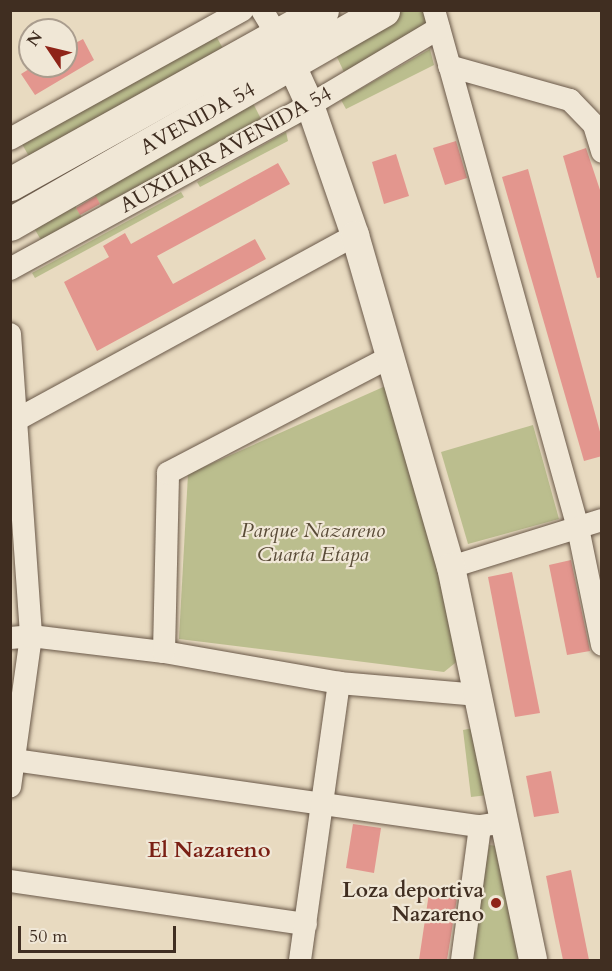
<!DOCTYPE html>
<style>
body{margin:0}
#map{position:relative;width:612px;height:971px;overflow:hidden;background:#e8dac0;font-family:Cardo,serif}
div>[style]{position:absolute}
.green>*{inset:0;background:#bbbe8e}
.building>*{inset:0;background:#e3968e}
.roads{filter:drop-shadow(0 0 2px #6a5949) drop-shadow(0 0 2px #6a5949)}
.minor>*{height:22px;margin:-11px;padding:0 11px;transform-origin:11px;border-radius:11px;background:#f0e7d6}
.tertiary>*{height:28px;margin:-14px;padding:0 14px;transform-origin:14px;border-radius:14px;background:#f0e7d6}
.secondary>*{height:33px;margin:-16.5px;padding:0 16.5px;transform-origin:16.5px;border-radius:16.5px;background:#f0e7d6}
.dots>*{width:16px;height:16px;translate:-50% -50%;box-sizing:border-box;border:3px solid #f0e7d6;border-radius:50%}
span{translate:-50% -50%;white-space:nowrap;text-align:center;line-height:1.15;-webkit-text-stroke:4.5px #f0e7d6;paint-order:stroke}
.street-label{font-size:21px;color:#402e21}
.park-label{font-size:21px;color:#594b37;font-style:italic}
.poi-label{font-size:21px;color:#402e21;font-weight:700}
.right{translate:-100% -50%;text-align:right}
.neighbourhood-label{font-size:22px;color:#7a1f14;font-weight:700}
.frame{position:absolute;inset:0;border:12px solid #402e21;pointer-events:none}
.north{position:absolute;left:18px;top:18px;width:60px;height:60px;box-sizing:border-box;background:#f0e7d6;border:2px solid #aa9d8e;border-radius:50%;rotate:305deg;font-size:16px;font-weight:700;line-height:24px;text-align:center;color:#402e21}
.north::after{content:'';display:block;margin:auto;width:21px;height:27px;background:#8f2418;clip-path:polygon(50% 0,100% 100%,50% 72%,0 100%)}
.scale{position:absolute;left:18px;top:926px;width:158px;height:27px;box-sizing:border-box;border:3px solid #402e21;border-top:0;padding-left:8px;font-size:18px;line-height:21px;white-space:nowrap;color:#402e21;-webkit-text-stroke:4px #f0e7d6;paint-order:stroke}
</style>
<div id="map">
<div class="green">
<div style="clip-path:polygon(402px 11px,428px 11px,426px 23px,344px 72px,335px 53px)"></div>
<div style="clip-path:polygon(216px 36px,225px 52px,31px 160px,22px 144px)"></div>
<div style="clip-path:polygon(430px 49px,434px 65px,346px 109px,341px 100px)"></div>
<div style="clip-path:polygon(252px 101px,261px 119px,101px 206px,91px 189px)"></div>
<div style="clip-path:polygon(286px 132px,288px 141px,200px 187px,197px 182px)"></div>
<div style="clip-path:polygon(181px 192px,184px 197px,35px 278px,32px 273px)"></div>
<div style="clip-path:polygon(72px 200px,82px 218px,41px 240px,31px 223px)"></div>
<div style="clip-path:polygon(390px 384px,442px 572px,460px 659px,444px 672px,179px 639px,188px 474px)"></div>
<div style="clip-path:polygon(533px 425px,559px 519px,468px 544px,441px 452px)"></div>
<div style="clip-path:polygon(473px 728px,488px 795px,471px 797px,463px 730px)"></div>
<div style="clip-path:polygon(489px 845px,497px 846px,524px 960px,472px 960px)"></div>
</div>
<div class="building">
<div style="clip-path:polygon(83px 39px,94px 60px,35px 95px,21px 74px,34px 66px,66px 66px,66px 48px)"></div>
<div style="clip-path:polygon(456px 141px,467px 178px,445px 185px,433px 148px)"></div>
<div style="clip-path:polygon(586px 148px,602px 196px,602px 277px,597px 278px,563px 156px)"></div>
<div style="clip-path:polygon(396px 154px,409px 196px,384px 204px,372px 162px)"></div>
<div style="clip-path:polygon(278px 163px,290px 184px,157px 256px,173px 284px,255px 239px,266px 259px,97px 351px,64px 282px,109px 257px,103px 246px,125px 233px,131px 244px)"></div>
<div style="clip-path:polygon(528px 169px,602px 439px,602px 456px,584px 461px,502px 177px)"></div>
<div style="clip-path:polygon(96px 196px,100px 204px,80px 215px,76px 208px)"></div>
<div style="clip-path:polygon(571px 560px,590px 651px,567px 655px,549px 565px)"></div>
<div style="clip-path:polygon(512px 572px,540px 713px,515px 717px,488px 577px)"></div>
<div style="clip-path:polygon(551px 771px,559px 813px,534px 817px,526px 776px)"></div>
<div style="clip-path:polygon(353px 824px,381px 828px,374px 873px,346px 868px)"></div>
<div style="clip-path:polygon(571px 870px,589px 960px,563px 960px,554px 917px,546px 876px)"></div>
<div style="clip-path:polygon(429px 893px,457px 898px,447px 960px,419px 960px)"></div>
</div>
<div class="roads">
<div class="minor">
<div style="left:262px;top:10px;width:31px;rotate:59deg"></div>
<div style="left:434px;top:10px;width:538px;rotate:74.46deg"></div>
<div style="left:578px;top:528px;width:119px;rotate:78.4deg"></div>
<div style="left:449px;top:66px;width:126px;rotate:15.7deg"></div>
<div style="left:570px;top:100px;width:35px;rotate:46deg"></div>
<div style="left:594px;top:125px;width:28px;rotate:73deg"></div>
<div style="left:10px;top:139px;width:266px;rotate:-29deg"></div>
<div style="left:10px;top:269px;width:342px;rotate:-28.7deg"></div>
<div style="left:310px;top:105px;width:150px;rotate:-30.8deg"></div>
<div style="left:10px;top:334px;width:303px;rotate:86deg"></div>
<div style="left:31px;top:636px;width:152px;rotate:97.9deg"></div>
<div style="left:18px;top:419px;width:384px;rotate:-28.6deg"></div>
<div style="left:451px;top:567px;width:158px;rotate:-17.3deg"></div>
<div style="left:10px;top:638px;width:21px;rotate:-5deg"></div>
<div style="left:31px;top:636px;width:134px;rotate:6.9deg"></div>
<div style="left:164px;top:652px;width:178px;rotate:10deg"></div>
<div style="left:339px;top:683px;width:140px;rotate:4.9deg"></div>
<div style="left:164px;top:652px;width:179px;rotate:-88.7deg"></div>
<div style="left:168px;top:473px;width:253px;rotate:-27.6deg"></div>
<div style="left:14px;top:760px;width:471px;rotate:8.1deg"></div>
<div style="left:480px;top:826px;width:24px;rotate:-9deg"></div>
<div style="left:10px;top:881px;width:299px;rotate:8.3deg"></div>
<div style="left:300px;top:960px;width:280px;rotate:-82deg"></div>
<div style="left:462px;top:960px;width:135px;rotate:-82.3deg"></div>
</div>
<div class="tertiary">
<div style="left:282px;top:44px;width:67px;rotate:65.3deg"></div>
<div style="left:310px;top:105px;width:138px;rotate:70.9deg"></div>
<div style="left:355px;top:235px;width:346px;rotate:73.9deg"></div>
<div style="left:451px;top:567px;width:401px;rotate:78.2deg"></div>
</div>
<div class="secondary">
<div style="left:10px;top:184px;width:357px;rotate:-29.1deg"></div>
<div style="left:10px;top:224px;width:430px;rotate:-29.8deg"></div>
</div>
</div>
<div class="dots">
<div style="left:496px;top:903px;background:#8f2418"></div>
</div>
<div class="street-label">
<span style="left:198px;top:119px;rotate:-29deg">AVENIDA 54</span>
<span style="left:226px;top:150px;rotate:-29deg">AUXILIAR AVENIDA 54</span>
</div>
<div class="park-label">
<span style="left:313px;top:543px">Parque Nazareno<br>Cuarta Etapa</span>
</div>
<div class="poi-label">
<span class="right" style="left:484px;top:903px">Loza deportiva<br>Nazareno</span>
</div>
<div class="neighbourhood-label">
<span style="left:209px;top:851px">El Nazareno</span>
</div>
<div class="frame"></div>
<div class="north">N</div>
<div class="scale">50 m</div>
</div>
